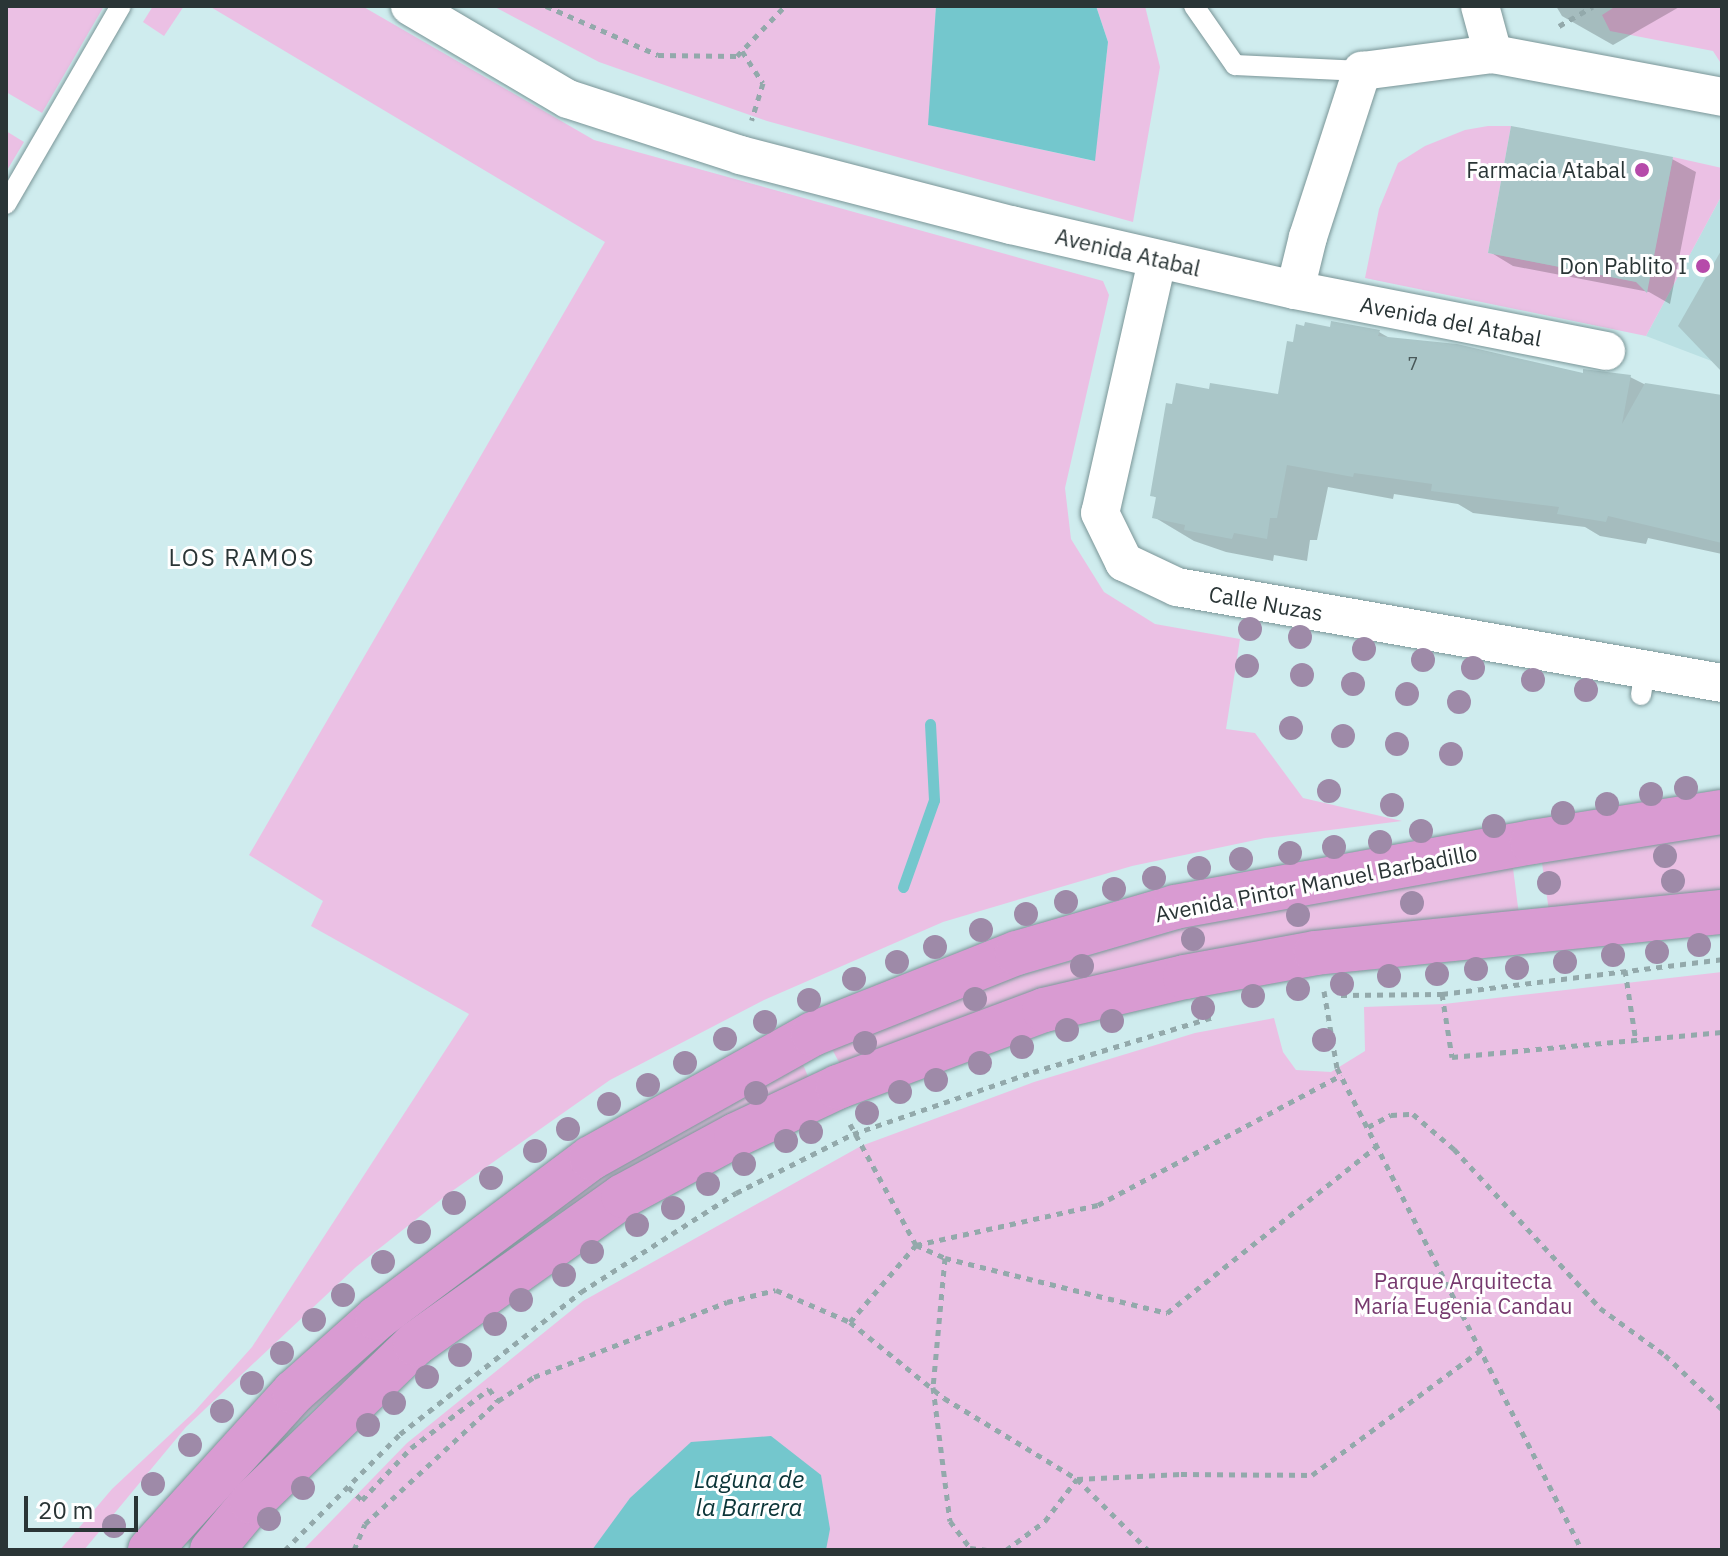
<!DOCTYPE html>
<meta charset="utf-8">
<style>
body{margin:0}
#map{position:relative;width:1728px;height:1556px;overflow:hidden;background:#cfecee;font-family:"IBM Plex Sans",sans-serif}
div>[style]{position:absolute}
.built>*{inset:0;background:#bbe0e3}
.green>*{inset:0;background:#ebc0e4}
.water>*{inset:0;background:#74c7cd}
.shadow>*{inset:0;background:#0003}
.stream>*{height:11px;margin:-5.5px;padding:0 5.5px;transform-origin:5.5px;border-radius:5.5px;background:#74c7cd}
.building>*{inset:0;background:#aac6c8}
.path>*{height:5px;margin-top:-2.5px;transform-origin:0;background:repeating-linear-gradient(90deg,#93a9ab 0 6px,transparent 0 12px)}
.roads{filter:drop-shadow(0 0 2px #7a9597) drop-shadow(0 0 2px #7a9597)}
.lane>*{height:20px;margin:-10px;padding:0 10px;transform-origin:10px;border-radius:10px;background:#fff}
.street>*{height:38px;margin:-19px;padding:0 19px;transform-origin:19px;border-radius:19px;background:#fff}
.primary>*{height:44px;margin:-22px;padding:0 22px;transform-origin:22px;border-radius:22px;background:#d99bd2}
.trees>*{width:24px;height:24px;margin:-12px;border-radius:50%;background:#9e8aa8}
.dots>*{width:22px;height:22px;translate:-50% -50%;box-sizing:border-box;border:4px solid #fff;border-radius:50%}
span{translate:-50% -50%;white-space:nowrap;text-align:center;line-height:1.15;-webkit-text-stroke:6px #fff;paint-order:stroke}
.number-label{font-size:18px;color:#4a595a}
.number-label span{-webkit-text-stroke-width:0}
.poi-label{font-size:22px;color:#2a3536}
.right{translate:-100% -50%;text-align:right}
.street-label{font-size:22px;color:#2a3536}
.park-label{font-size:22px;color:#76396e}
.neighbourhood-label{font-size:24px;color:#2a3536;letter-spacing:2px}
.water-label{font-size:24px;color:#0b3538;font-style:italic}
.frame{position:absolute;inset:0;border:8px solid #2a3536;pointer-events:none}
.scale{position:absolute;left:24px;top:1496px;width:114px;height:36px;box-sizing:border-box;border:4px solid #2a3536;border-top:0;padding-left:10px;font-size:24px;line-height:28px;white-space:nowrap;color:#2a3536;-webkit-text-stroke:6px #fff;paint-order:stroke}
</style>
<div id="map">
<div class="built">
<div style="clip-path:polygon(1722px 195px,1722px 365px,1646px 336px)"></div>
</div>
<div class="green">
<div style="clip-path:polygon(6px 6px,104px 6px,42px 113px,6px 92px)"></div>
<div style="clip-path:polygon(153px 6px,184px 6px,164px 36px,143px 22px)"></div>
<div style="clip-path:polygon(209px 6px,362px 6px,594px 140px,1103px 281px,1109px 295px,1065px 488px,1071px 539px,1104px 592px,1155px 624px,1240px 639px,1226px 729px,1255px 733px,1303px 798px,1402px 821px,1265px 838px,1132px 866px,943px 922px,764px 1000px,610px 1080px,448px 1194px,356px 1267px,186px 1427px,84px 1550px,60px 1550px,112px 1489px,194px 1412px,252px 1347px,469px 1014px,311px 926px,323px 901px,249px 855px,605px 242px)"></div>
<div style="clip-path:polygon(493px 6px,936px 6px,929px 125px,1094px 161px,1108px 42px,1096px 6px,1145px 6px,1160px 67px,1133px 222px,767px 121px,599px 62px)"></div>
<div style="clip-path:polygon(1616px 6px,1722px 6px,1722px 65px,1713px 51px,1610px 31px,1602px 15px)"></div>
<div style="clip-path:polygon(1488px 126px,1511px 126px,1488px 253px,1648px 284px,1673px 157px,1722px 168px,1722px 195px,1646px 336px,1365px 278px,1379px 209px,1398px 163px,1425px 146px,1465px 130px)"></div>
<div style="clip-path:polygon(6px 131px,24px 142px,6px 172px)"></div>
<div style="clip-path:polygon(1722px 832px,1722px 893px,1549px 911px,1542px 863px)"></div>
<div style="clip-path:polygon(1513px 868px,1519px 915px,841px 1066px,832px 1049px,1012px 978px,1190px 926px)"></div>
<div style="clip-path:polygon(1722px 972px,1722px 1550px,303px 1550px,407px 1443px,583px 1301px,861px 1146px,1034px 1082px,1195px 1033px,1274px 1018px,1283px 1052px,1296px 1070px,1331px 1072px,1365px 1051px,1364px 1007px,1444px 1004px)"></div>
<div style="clip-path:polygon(802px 1062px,809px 1079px,640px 1163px,540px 1225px,405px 1327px,298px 1423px,245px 1480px,237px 1472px,400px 1320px,632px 1153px)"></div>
</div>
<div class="water">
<div style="clip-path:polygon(936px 6px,1096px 6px,1108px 42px,1095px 161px,928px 125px)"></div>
<div style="clip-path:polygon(771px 1436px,821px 1475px,830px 1529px,826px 1550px,592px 1550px,630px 1498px,691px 1442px)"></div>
</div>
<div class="shadow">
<div style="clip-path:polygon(1556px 6px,1681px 6px,1613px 45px,1562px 16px)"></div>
<div style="clip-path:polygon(1672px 159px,1696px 172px,1670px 304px,1649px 292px,1513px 266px,1490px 252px)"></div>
<div style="clip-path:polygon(1331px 329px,1379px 332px,1393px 340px,1584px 375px,1630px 377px,1646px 385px,1722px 397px,1722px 554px,1648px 538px,1646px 544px,1600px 536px,1585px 527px,1473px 513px,1458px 504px,1394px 494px,1393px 499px,1328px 487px,1317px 540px,1310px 540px,1307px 561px,1274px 555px,1273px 561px,1226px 552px,1194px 541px,1154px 517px,1157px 498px,1152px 495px,1174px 406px,1211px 391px,1279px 396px,1295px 345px)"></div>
</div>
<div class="stream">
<div style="left:903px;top:887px;width:92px;rotate:-70.4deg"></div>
<div style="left:934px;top:800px;width:76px;rotate:-93deg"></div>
</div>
<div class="building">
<div style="clip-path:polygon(1511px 126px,1673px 157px,1647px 293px,1636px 282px,1488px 253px)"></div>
<div style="clip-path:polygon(1722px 249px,1722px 372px,1678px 326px)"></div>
<div style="clip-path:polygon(1331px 321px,1380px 330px,1378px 336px,1457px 344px,1583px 373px,1583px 369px,1631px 375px,1622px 424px,1645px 383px,1722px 395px,1722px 543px,1608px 516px,1606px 522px,1557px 514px,1559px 507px,1431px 491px,1432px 484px,1354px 473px,1353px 477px,1287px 465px,1277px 518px,1270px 518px,1267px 539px,1234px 533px,1232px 539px,1184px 530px,1185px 525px,1152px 518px,1156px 497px,1150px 496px,1166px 403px,1172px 404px,1176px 383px,1209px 389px,1210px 383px,1278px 394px,1287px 341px,1293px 342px,1296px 324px,1304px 326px,1305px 322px,1330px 327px)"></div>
</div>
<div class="path">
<div style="left:546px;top:6px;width:122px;rotate:23.6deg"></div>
<div style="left:658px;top:55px;width:79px;rotate:0.7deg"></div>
<div style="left:737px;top:56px;width:69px;rotate:-46.2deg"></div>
<div style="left:1559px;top:26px;width:39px;rotate:-30deg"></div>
<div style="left:742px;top:51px;width:38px;rotate:57deg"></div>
<div style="left:763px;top:83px;width:39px;rotate:107deg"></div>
<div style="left:1625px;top:970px;width:73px;rotate:81.3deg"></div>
<div style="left:1324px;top:991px;width:78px;rotate:80.4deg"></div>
<div style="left:1337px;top:1068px;width:541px;rotate:63.06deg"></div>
<div style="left:1442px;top:994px;width:64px;rotate:81deg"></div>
<div style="left:1452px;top:1057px;width:271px;rotate:-5.3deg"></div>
<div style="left:1341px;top:995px;width:101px;rotate:-0.6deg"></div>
<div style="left:1442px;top:994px;width:282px;rotate:-7.1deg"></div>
<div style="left:850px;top:1124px;width:138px;rotate:61.4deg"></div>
<div style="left:916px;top:1245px;width:32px;rotate:24deg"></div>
<div style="left:945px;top:1258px;width:229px;rotate:13.9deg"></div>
<div style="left:1167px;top:1313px;width:270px;rotate:-38.5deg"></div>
<div style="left:1368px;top:1127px;width:26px;rotate:-28deg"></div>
<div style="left:1391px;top:1115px;width:22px;rotate:-3deg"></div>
<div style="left:1413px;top:1114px;width:54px;rotate:40.5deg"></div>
<div style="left:1454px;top:1149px;width:216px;rotate:47.4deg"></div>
<div style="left:1600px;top:1308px;width:80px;rotate:35.9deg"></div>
<div style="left:1665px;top:1355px;width:79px;rotate:43.5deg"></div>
<div style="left:945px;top:1258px;width:130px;rotate:95.3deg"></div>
<div style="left:933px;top:1387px;width:135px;rotate:82.8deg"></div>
<div style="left:950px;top:1521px;width:34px;rotate:53deg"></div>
<div style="left:970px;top:1548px;width:17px;rotate:7deg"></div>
<div style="left:850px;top:1322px;width:121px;rotate:39deg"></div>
<div style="left:944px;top:1398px;width:156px;rotate:31.3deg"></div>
<div style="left:1077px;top:1479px;width:100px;rotate:45deg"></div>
<div style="left:348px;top:1487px;width:19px;rotate:43deg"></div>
<div style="left:362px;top:1500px;width:71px;rotate:-46.7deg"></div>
<div style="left:411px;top:1448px;width:98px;rotate:-37.1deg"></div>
<div style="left:489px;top:1389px;width:15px;rotate:53deg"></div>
<div style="left:285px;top:1550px;width:163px;rotate:-45.2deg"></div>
<div style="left:400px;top:1434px;width:230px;rotate:-38.1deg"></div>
<div style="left:581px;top:1292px;width:184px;rotate:-32.6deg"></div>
<div style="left:736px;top:1193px;width:131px;rotate:-26.8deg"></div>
<div style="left:853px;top:1134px;width:190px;rotate:-19deg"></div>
<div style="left:1033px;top:1072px;width:188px;rotate:-17deg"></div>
<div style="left:354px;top:1550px;width:28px;rotate:-67deg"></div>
<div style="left:365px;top:1524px;width:181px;rotate:-42.8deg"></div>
<div style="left:498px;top:1401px;width:43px;rotate:-33.7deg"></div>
<div style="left:534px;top:1377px;width:207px;rotate:-21.2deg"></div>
<div style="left:727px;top:1302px;width:50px;rotate:-13.8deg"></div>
<div style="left:776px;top:1290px;width:81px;rotate:23.4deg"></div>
<div style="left:850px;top:1322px;width:101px;rotate:-49.4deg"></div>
<div style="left:916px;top:1245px;width:186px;rotate:-12.4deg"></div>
<div style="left:1098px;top:1205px;width:276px;rotate:-28.1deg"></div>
<div style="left:1006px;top:1550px;width:49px;rotate:-36.6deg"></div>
<div style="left:1045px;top:1521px;width:53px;rotate:-52.7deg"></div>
<div style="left:1077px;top:1479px;width:104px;rotate:-2.8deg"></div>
<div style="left:1181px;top:1474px;width:131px;rotate:0.4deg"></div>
<div style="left:1312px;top:1475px;width:210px;rotate:-36.5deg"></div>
</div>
<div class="roads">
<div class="lane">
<div style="left:1194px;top:6px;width:72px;rotate:55.2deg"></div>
<div style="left:1235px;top:65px;width:127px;rotate:2.7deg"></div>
<div style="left:6px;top:204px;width:229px;rotate:-59.9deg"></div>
<div style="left:1641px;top:695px;width:25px;rotate:-81deg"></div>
</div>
<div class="street">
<div style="left:410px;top:6px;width:183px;rotate:30.5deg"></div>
<div style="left:568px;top:99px;width:181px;rotate:18deg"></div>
<div style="left:740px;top:155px;width:280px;rotate:14.5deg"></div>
<div style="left:1011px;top:225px;width:291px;rotate:12.9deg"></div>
<div style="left:1295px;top:290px;width:55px;rotate:-76.2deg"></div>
<div style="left:1308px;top:237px;width:175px;rotate:-72deg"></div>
<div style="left:1362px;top:71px;width:132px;rotate:-7.4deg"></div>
<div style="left:1493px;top:54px;width:233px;rotate:10.6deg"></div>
<div style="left:1480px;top:6px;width:50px;rotate:74.8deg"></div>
<div style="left:1157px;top:261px;width:258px;rotate:102.7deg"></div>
<div style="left:1100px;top:513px;width:55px;rotate:63.9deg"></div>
<div style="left:1124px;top:562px;width:59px;rotate:25.3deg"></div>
<div style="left:1177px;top:587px;width:553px;rotate:9.99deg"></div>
<div style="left:1295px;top:290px;width:317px;rotate:11.1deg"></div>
</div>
<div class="primary">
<div style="left:150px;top:1550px;width:214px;rotate:-47.7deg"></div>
<div style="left:294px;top:1392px;width:111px;rotate:-41.7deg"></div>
<div style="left:377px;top:1318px;width:267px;rotate:-36.8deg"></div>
<div style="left:591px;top:1158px;width:254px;rotate:-29.2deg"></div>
<div style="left:813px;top:1034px;width:219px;rotate:-21.7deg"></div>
<div style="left:1017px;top:953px;width:165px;rotate:-16.2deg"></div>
<div style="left:1175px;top:907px;width:363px;rotate:-10.3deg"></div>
<div style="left:1532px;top:842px;width:192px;rotate:-9deg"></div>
<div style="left:212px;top:1550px;width:62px;rotate:-50.2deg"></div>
<div style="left:252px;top:1502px;width:227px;rotate:-44.1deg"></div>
<div style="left:415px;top:1344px;width:255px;rotate:-35.4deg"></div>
<div style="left:623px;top:1196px;width:128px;rotate:-28.4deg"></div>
<div style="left:736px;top:1135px;width:113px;rotate:-25.2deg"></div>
<div style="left:838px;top:1087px;width:220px;rotate:-20.5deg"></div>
<div style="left:1044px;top:1010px;width:145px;rotate:-13.2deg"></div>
<div style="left:1185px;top:977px;width:133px;rotate:-10.4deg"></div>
<div style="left:1316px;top:953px;width:408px;rotate:-5.8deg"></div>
</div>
</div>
<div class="trees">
<div style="left:1250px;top:629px"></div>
<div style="left:1300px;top:637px"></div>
<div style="left:1364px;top:649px"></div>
<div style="left:1423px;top:660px"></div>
<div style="left:1247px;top:666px"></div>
<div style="left:1473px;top:668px"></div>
<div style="left:1302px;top:675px"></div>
<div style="left:1533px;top:680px"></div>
<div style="left:1353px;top:684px"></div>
<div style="left:1586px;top:690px"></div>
<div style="left:1407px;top:694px"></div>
<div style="left:1459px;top:702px"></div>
<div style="left:1291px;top:728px"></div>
<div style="left:1343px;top:736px"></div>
<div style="left:1397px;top:744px"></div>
<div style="left:1451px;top:754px"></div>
<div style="left:1686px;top:788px"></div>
<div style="left:1329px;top:791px"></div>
<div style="left:1651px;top:794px"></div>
<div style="left:1607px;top:804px"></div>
<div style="left:1392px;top:805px"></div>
<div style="left:1563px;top:813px"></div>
<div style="left:1494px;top:826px"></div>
<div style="left:1421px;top:831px"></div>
<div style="left:1380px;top:842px"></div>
<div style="left:1334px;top:847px"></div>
<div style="left:1290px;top:853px"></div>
<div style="left:1665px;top:856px"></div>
<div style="left:1241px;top:859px"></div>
<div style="left:1199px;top:868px"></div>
<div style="left:1154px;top:878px"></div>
<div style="left:1673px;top:881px"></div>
<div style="left:1549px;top:883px"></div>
<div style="left:1114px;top:889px"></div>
<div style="left:1066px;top:902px"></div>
<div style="left:1412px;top:903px"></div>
<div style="left:1026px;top:914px"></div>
<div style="left:1298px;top:915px"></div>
<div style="left:981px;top:930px"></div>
<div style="left:1193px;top:939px"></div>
<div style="left:1699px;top:945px"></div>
<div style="left:935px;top:947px"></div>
<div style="left:1657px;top:952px"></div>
<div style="left:1613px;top:955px"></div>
<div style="left:897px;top:962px"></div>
<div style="left:1565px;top:962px"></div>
<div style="left:1082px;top:966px"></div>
<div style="left:1517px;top:968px"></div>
<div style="left:1476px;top:969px"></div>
<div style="left:1437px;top:974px"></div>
<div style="left:1389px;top:976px"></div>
<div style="left:854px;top:979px"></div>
<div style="left:1342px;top:984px"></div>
<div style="left:1298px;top:989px"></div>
<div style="left:1253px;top:996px"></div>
<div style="left:975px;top:999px"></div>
<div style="left:809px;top:1000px"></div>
<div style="left:1203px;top:1008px"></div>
<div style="left:1112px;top:1021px"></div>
<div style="left:765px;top:1022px"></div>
<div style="left:1067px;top:1030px"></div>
<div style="left:725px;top:1039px"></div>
<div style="left:1324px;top:1040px"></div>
<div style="left:865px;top:1043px"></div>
<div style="left:1022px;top:1047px"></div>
<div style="left:685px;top:1063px"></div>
<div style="left:980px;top:1063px"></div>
<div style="left:936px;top:1080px"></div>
<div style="left:648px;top:1085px"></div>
<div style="left:900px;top:1092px"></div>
<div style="left:756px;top:1093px"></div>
<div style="left:609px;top:1104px"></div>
<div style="left:867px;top:1113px"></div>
<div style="left:568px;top:1129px"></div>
<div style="left:811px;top:1132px"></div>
<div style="left:786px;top:1141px"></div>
<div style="left:535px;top:1151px"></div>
<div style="left:744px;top:1164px"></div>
<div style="left:491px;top:1178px"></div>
<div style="left:708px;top:1184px"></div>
<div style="left:454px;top:1203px"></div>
<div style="left:673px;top:1208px"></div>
<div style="left:637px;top:1225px"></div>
<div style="left:419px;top:1232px"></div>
<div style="left:592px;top:1252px"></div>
<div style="left:383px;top:1262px"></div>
<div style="left:564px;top:1275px"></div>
<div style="left:343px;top:1295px"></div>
<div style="left:521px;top:1300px"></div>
<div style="left:314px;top:1320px"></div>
<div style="left:495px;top:1324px"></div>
<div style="left:282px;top:1353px"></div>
<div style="left:460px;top:1355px"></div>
<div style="left:427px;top:1377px"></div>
<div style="left:252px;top:1383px"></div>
<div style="left:394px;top:1403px"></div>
<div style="left:222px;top:1411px"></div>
<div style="left:368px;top:1425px"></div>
<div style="left:190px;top:1445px"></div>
<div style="left:153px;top:1484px"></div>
<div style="left:303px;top:1488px"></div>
<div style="left:269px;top:1519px"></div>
<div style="left:114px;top:1526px"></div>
</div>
<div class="dots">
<div style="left:1642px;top:170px;background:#b64aaa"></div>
<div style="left:1703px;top:266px;background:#b64aaa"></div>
</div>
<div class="number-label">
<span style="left:1413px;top:364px">7</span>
</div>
<div class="poi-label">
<span class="right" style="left:1626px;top:170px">Farmacia Atabal</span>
<span class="right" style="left:1687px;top:266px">Don Pablito I</span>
</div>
<div class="street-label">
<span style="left:1128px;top:252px;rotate:13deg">Avenida Atabal</span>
<span style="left:1451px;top:321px;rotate:11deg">Avenida del Atabal</span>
<span style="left:1266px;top:603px;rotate:10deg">Calle Nuzas</span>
<span style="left:1316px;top:883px;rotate:-11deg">Avenida Pintor Manuel Barbadillo</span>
</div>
<div class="park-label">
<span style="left:1463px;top:1293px">Parque Arquitecta<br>María Eugenia Candau</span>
</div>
<div class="neighbourhood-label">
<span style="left:242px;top:558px">LOS RAMOS</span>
</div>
<div class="water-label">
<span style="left:749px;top:1494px">Laguna de<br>la Barrera</span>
</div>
<div class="frame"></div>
<div class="scale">20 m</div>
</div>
